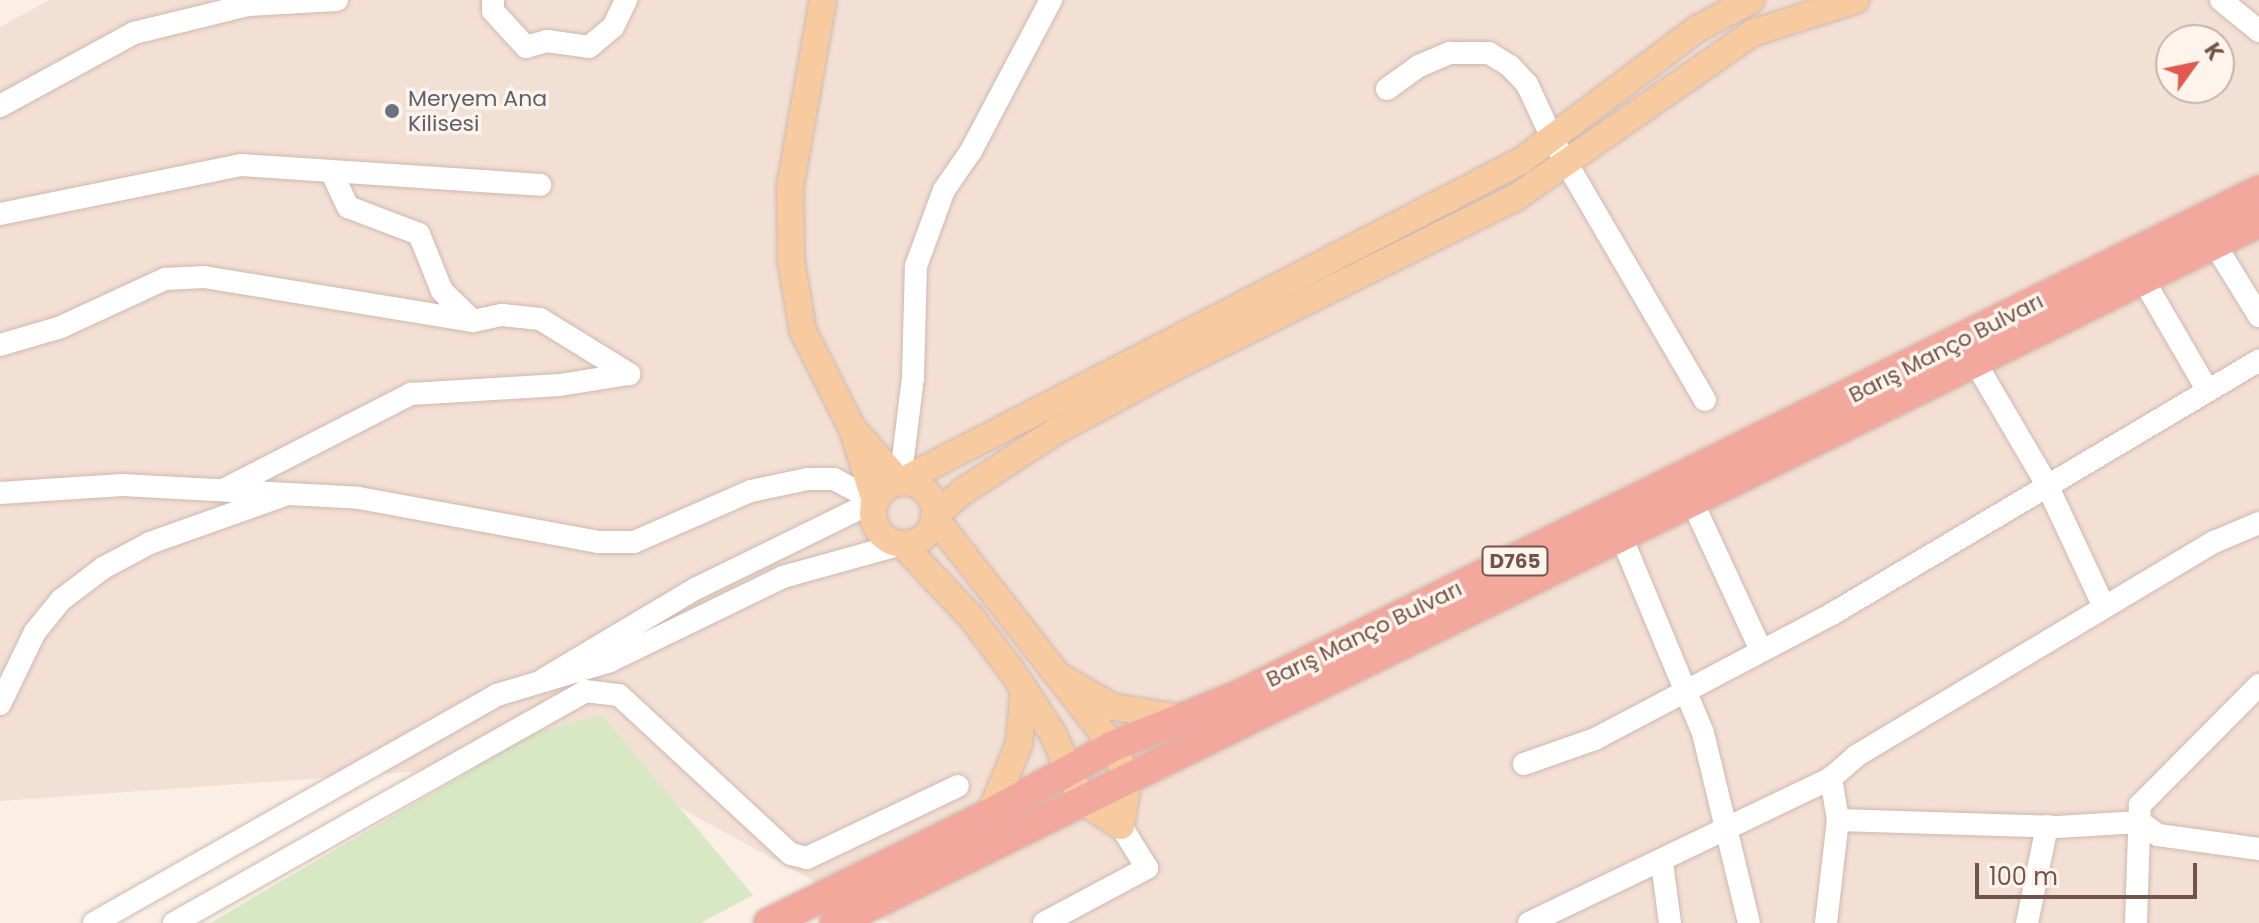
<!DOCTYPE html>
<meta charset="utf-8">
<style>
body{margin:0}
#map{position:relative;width:2259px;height:923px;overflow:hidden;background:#fbefe5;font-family:Poppins,sans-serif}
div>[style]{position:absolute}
.residential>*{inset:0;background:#f3e0d4}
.green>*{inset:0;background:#d8e8c4}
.roads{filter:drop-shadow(0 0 2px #cfb8af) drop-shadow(0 0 2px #cfb8af)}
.minor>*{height:22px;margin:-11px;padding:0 11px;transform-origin:11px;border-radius:11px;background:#fff}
.major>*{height:26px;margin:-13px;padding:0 13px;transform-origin:13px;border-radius:13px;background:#f7caa0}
.major>.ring{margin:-13px;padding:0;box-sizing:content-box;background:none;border:26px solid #f7caa0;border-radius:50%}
.highway>*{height:30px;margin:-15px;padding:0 15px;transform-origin:15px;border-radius:15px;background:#f3a89e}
.dots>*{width:22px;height:22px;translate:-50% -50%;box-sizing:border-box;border:4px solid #fef4eb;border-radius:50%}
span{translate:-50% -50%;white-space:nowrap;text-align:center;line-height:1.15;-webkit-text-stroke:7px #fef4eb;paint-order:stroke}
.shield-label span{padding:2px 6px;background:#fef4eb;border:2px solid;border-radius:6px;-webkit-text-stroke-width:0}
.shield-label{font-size:20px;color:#73544b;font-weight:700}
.worship-label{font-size:22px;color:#5b616d}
.left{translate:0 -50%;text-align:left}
.street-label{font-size:22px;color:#73544b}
.north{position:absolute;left:2155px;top:24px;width:80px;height:80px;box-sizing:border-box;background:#fef4eb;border:2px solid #c6b4ab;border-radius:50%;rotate:57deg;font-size:22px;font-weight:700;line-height:32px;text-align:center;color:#73544b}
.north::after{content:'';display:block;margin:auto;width:28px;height:36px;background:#e05a4f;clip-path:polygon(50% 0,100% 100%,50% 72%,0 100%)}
.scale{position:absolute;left:1975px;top:863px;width:222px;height:36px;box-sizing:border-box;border:4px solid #73544b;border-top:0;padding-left:10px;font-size:24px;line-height:28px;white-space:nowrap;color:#73544b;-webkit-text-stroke:6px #fef4eb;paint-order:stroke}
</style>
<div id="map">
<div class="residential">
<div style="clip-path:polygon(evenodd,49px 0,2259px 0,2259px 923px,891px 923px,590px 759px,0 801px,0 27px,49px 0,2171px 40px,2219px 40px,2219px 88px,2171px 88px,2171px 40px)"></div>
</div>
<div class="green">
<div style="clip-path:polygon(602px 715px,753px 895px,701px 923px,210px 923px,535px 733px)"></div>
</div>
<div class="roads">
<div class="minor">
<div style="left:493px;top:0;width:11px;rotate:90deg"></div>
<div style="left:493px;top:11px;width:49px;rotate:47.5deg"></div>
<div style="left:526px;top:47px;width:22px;rotate:-16deg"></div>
<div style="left:547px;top:41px;width:42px;rotate:8.1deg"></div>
<div style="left:589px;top:47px;width:31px;rotate:-40deg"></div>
<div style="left:613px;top:27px;width:30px;rotate:-64deg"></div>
<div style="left:2221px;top:0;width:49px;rotate:39.2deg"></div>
<div style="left:1387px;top:89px;width:39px;rotate:-36deg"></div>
<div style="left:1419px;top:66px;width:34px;rotate:-23deg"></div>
<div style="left:1450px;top:53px;width:39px"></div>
<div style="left:1489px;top:53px;width:25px;rotate:32deg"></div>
<div style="left:1510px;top:66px;width:25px;rotate:47deg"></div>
<div style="left:1527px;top:84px;width:62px;rotate:65.1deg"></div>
<div style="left:1553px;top:140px;width:301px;rotate:59.7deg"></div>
<div style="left:0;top:106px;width:153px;rotate:-28.6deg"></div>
<div style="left:134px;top:33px;width:117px;rotate:-13.8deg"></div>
<div style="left:248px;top:5px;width:89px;rotate:-3.2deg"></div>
<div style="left:332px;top:173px;width:38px;rotate:65deg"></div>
<div style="left:348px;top:207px;width:76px;rotate:20.8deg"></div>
<div style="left:419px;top:234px;width:61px;rotate:68deg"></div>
<div style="left:442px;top:291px;width:43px;rotate:44.1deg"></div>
<div style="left:0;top:214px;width:246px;rotate:-11.5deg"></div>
<div style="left:241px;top:165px;width:300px;rotate:3.8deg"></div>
<div style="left:2214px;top:243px;width:86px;rotate:58.3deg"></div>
<div style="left:2143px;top:279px;width:129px;rotate:59.9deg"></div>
<div style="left:0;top:345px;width:64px;rotate:-16.4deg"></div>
<div style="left:61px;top:327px;width:115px;rotate:-24.8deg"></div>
<div style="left:165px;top:279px;width:39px;rotate:-3deg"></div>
<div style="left:204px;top:277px;width:273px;rotate:9.3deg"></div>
<div style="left:473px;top:321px;width:30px;rotate:-12deg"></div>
<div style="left:502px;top:315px;width:38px;rotate:6deg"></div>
<div style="left:540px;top:319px;width:105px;rotate:31.7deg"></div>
<div style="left:1975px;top:362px;width:140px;rotate:59.6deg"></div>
<div style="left:2046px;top:483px;width:137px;rotate:64.9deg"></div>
<div style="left:900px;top:482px;width:106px;rotate:-82.9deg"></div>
<div style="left:913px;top:377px;width:111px;rotate:-88.5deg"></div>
<div style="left:916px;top:266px;width:81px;rotate:-69.8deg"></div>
<div style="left:944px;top:190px;width:47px;rotate:-55.3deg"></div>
<div style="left:971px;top:151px;width:171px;rotate:-62.1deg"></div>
<div style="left:227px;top:488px;width:207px;rotate:-27.1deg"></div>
<div style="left:411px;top:394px;width:149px;rotate:-3.5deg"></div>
<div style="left:560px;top:385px;width:70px;rotate:-9.1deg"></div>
<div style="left:0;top:493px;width:122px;rotate:-3.8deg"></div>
<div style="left:122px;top:485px;width:237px;rotate:3.1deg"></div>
<div style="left:359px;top:498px;width:243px;rotate:10.4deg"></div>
<div style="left:598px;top:542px;width:36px"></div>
<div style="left:634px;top:542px;width:128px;rotate:-23.6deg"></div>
<div style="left:751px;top:491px;width:58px;rotate:-11.9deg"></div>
<div style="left:808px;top:479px;width:26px"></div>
<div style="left:834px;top:479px;width:47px;rotate:28.2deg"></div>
<div style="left:875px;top:501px;width:200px;rotate:153.9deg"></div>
<div style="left:695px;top:589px;width:176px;rotate:149.2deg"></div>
<div style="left:1692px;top:501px;width:164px;rotate:65.2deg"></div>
<div style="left:1621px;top:536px;width:213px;rotate:67.4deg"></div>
<div style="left:1703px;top:733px;width:195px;rotate:76.4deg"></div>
<div style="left:0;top:704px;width:80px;rotate:-64.1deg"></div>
<div style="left:35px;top:632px;width:41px;rotate:-50.9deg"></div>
<div style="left:61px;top:600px;width:53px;rotate:-37.3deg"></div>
<div style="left:103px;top:568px;width:53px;rotate:-28deg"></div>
<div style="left:150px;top:543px;width:140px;rotate:-19.6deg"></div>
<div style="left:1524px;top:764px;width:75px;rotate:-19.4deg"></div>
<div style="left:1595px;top:739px;width:268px;rotate:-27.8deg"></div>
<div style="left:1832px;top:614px;width:497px;rotate:-30.7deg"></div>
<div style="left:1838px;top:820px;width:219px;rotate:1.8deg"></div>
<div style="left:2057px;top:827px;width:83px;rotate:-3.4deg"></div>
<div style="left:2140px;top:822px;width:22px;rotate:36deg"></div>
<div style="left:2158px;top:835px;width:102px;rotate:7.9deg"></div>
<div style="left:1662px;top:863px;width:61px;rotate:82.4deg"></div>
<div style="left:94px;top:923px;width:463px;rotate:-29.5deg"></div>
<div style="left:497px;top:695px;width:118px;rotate:-16.7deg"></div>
<div style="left:610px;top:661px;width:192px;rotate:-25.9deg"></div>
<div style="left:783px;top:577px;width:123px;rotate:-15.5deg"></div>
<div style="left:174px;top:923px;width:472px;rotate:-29.4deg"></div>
<div style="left:585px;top:691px;width:34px;rotate:7deg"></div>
<div style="left:619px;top:695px;width:234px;rotate:42.8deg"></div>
<div style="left:791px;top:854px;width:16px;rotate:14deg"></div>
<div style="left:807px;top:858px;width:167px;rotate:-25.5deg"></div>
<div style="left:1044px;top:923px;width:117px;rotate:-28.1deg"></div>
<div style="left:1147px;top:868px;width:49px;rotate:-121.8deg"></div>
<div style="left:1529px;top:923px;width:335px;rotate:-25.6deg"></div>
<div style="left:1831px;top:778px;width:33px;rotate:-41deg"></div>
<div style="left:1856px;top:756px;width:417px;rotate:-30.9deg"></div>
<div style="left:2214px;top:542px;width:49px;rotate:-22.9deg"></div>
<div style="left:1826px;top:923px;width:104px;rotate:-83.4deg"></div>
<div style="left:1838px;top:820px;width:43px;rotate:-99.5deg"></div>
<div style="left:2027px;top:923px;width:99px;rotate:-78.3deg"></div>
<div style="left:2136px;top:923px;width:118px;rotate:-88.1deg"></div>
<div style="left:2140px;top:805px;width:169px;rotate:-45.2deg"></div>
</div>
<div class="major">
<div style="left:823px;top:0;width:190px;rotate:100deg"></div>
<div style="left:790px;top:187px;width:74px;rotate:89.2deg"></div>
<div style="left:791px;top:261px;width:71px;rotate:80.3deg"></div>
<div style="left:803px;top:331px;width:109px;rotate:63.2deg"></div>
<div style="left:852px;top:428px;width:77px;rotate:72.5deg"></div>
<div style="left:852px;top:428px;width:72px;rotate:48.4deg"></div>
<div style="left:900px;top:482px;width:699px;rotate:-27.33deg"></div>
<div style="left:1521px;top:161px;width:220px;rotate:-36.9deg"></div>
<div style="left:1697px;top:29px;width:61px;rotate:-28.2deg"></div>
<div class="ring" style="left:873px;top:482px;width:36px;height:36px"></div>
<div style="left:902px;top:544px;width:100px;rotate:46.6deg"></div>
<div style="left:971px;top:617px;width:68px;rotate:52.8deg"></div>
<div style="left:1012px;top:671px;width:75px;rotate:56.9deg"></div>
<div style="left:1053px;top:734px;width:73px;rotate:66.6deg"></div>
<div style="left:1082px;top:801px;width:46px;rotate:32.7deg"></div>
<div style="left:1121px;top:826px;width:46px;rotate:-81.2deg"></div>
<div style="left:1128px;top:781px;width:38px;rotate:-113deg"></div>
<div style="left:1113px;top:746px;width:291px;rotate:-128deg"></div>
<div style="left:934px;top:517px;width:38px;rotate:-42deg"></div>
<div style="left:962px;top:492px;width:112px;rotate:-33deg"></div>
<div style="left:1056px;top:431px;width:139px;rotate:-28.4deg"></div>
<div style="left:1178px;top:365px;width:376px;rotate:-26.4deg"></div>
<div style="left:1515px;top:198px;width:289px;rotate:-34.8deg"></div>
<div style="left:1752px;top:33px;width:109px;rotate:-17.6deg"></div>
<div style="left:1059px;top:676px;width:62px;rotate:29.9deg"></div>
<div style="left:1113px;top:707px;width:70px;rotate:9.1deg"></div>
<div style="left:990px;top:814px;width:76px;rotate:-67.5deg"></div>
<div style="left:1019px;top:744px;width:55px;rotate:-84.8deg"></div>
</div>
<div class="highway">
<div style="left:769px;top:923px;width:246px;rotate:-26.3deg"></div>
<div style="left:990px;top:814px;width:141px;rotate:-28.9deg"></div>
<div style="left:1113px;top:746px;width:137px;rotate:-21.9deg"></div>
<div style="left:1240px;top:695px;width:1137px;rotate:-26.32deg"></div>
<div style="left:835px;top:923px;width:1587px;rotate:-26.21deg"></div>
</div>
</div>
<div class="dots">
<div style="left:392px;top:111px;background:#6b7280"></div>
</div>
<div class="shield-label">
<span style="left:1515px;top:561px">D765</span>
</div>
<div class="worship-label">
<span class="left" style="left:408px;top:111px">Meryem Ana<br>Kilisesi</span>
</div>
<div class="street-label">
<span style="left:1946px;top:348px;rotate:-27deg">Barış Manço Bulvarı</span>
<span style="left:1364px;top:634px;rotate:-26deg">Barış Manço Bulvarı</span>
</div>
<div class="north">K</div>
<div class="scale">100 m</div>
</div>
